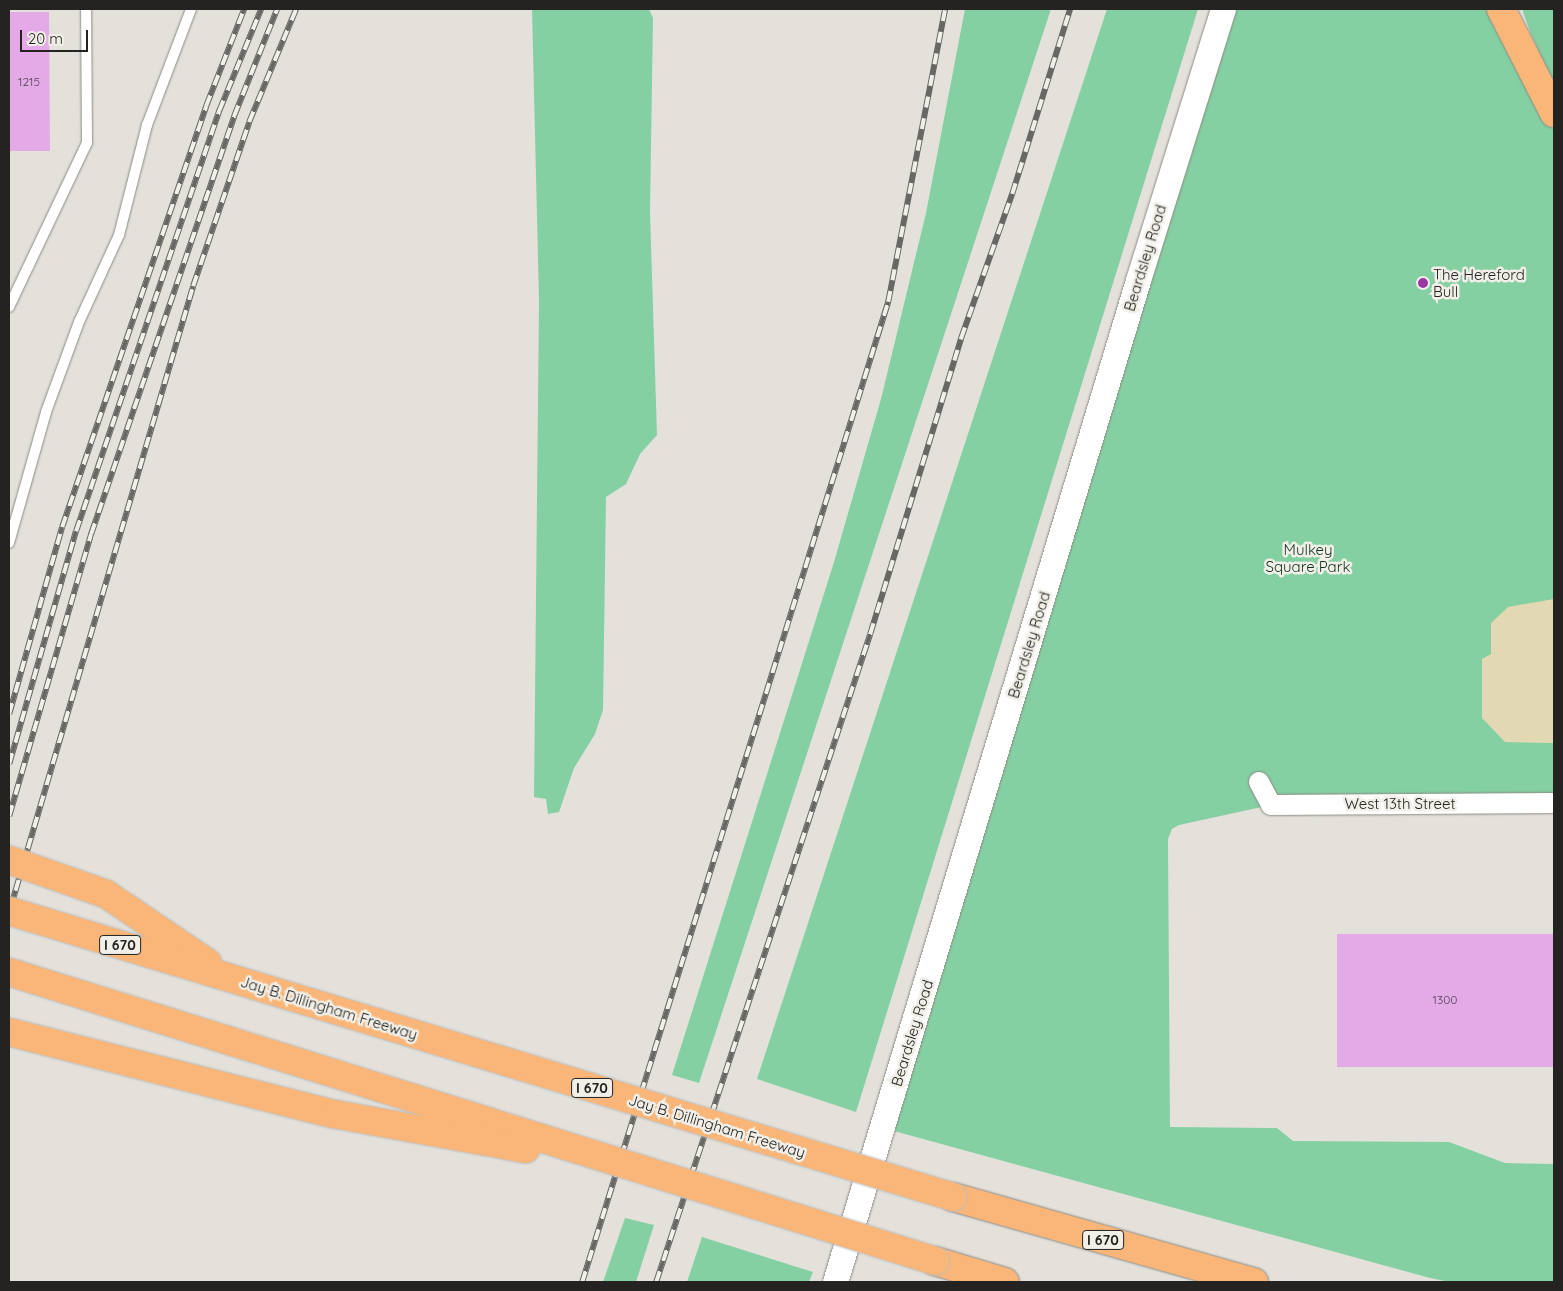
<!DOCTYPE html>
<style>
body{margin:0}
#map{position:relative;width:1563px;height:1291px;overflow:hidden;background:#e4e1db;font-family:Quicksand,sans-serif}
div>[style]{position:absolute}
.green>*{inset:0;background:#85d0a3}
.sand>*{inset:0;background:#e2d8b3}
.building>*{inset:0;background:#e4aae8}
.roads{filter:drop-shadow(0 0 1px #8c8a84) drop-shadow(0 0 1px #8c8a84)}
.service>*{height:10px;margin:-5px;padding:0 5px;transform-origin:5px;border-radius:5px;background:#fff}
.minor>*{height:20px;margin:-10px;padding:0 10px;transform-origin:10px;border-radius:10px;background:#fff}
.tertiary>*{height:25px;margin:-12.5px;padding:0 12.5px;transform-origin:12.5px;border-radius:12.5px;background:#fff}
.motorway>*{height:28px;margin:-14px;padding:0 14px;transform-origin:14px;border-radius:14px;background:#f9b678}
.rail>*{height:5.5px;margin-top:-2.75px;transform-origin:0;background:repeating-linear-gradient(90deg,#f1efe8 0 11px,#686763 0 22px);box-sizing:border-box;border-block:1px solid #686763}
.bridges{filter:drop-shadow(0 0 1px #bdbdbc) drop-shadow(0 0 1px #bdbdbc)}
.motorway-bridge>*{height:28px;margin:-14px;padding:0 14px;transform-origin:14px;border-radius:14px;background:#f9b678}
.dots>*{width:14px;height:14px;translate:-50% -50%;box-sizing:border-box;border:2px solid #f1efe8;border-radius:50%}
span{translate:-50% -50%;white-space:nowrap;text-align:center;line-height:1.15;-webkit-text-stroke:5px #f1efe8;paint-order:stroke}
.number-label{font-size:12px;color:#544553}
.number-label span{-webkit-text-stroke-width:0}
.shield-label span{padding:1px 4px;background:#f1efe8;border:1px solid;border-radius:4px;-webkit-text-stroke-width:0}
.shield-label{font-size:14px;color:#242321;font-weight:700}
.street-label{font-size:15px;color:#242321}
.poi-label{font-size:15px;color:#242321}
.left{translate:0 -50%;text-align:left}
.park-label{font-size:15px;color:#0e321f}
.frame{position:absolute;inset:0;border:10px solid #242321;pointer-events:none}
.scale{position:absolute;left:20px;top:30px;width:68px;height:22px;box-sizing:border-box;border:2px solid #242321;border-top:0;padding-left:6px;font-size:15px;line-height:18px;white-space:nowrap;color:#242321;-webkit-text-stroke:4px #f1efe8;paint-order:stroke}
</style>
<div id="map">
<div class="green">
<div style="clip-path:polygon(532px 9px,649px 9px,653px 18px,650px 212px,657px 435px,640px 454px,626px 484px,606px 497px,603px 710px,595px 734px,574px 768px,559px 812px,548px 814px,546px 799px,534px 797px,539px 300px)"></div>
<div style="clip-path:polygon(965px 9px,1051px 9px,699px 1083px,672px 1075px,834px 562px,881px 399px,926px 213px)"></div>
<div style="clip-path:polygon(1107px 9px,1198px 9px,856px 1112px,757px 1079px)"></div>
<div style="clip-path:polygon(1215px 9px,1511px 9px,1554px 91px,1554px 803px,1271px 805px,1179px 825px,1172px 829px,1168px 839px,1170px 1127px,1277px 1128px,1293px 1141px,1449px 1142px,1505px 1163px,1554px 1164px,1554px 1282px,1450px 1282px,1430px 1278px,883px 1128px)"></div>
<div style="clip-path:polygon(1522px 9px,1554px 9px,1554px 85px,1530px 32px)"></div>
<div style="clip-path:polygon(625px 1218px,654px 1225px,636px 1282px,603px 1282px)"></div>
<div style="clip-path:polygon(702px 1237px,813px 1272px,809px 1282px,687px 1282px)"></div>
</div>
<div class="sand">
<div style="clip-path:polygon(1554px 599px,1554px 743px,1505px 742px,1482px 718px,1482px 659px,1491px 654px,1491px 623px,1508px 607px)"></div>
</div>
<div class="building">
<div style="clip-path:polygon(9px 12px,49px 12px,50px 151px,9px 151px)"></div>
<div style="clip-path:polygon(1337px 934px,1554px 934px,1554px 1067px,1337px 1067px)"></div>
</div>
<div class="roads">
<div class="service">
<div style="left:9px;top:307px;width:182px;rotate:-64.6deg"></div>
<div style="left:87px;top:143px;width:134px;rotate:-90.4deg"></div>
<div style="left:9px;top:543px;width:136px;rotate:-74.2deg"></div>
<div style="left:46px;top:412px;width:96px;rotate:-69.9deg"></div>
<div style="left:79px;top:322px;width:96px;rotate:-65.3deg"></div>
<div style="left:119px;top:235px;width:114px;rotate:-75.7deg"></div>
<div style="left:147px;top:125px;width:124px;rotate:-69.2deg"></div>
</div>
<div class="minor">
<div style="left:1259px;top:782px;width:26px;rotate:62deg"></div>
<div style="left:1271px;top:805px;width:283px;rotate:-0.4deg"></div>
</div>
<div class="tertiary">
<div style="left:835px;top:1282px;width:1047px;rotate:-73.17deg"></div>
<div style="left:1138px;top:280px;width:284px;rotate:-72.6deg"></div>
</div>
<div class="motorway">
<div style="left:1501px;top:9px;width:117px;rotate:63deg"></div>
<div style="left:953px;top:1197px;width:313px;rotate:15.8deg"></div>
<div style="left:935px;top:1261px;width:73px;rotate:16.7deg"></div>
</div>
</div>
<div class="rail">
<div style="left:9px;top:714px;width:194px;rotate:-74.2deg"></div>
<div style="left:62px;top:527px;width:445px;rotate:-71.1deg"></div>
<div style="left:206px;top:106px;width:104px;rotate:-68.6deg"></div>
<div style="left:9px;top:764px;width:242px;rotate:-74deg"></div>
<div style="left:76px;top:531px;width:444px;rotate:-71.2deg"></div>
<div style="left:219px;top:111px;width:110px;rotate:-67.6deg"></div>
<div style="left:9px;top:816px;width:294px;rotate:-73.8deg"></div>
<div style="left:91px;top:534px;width:442px;rotate:-71.1deg"></div>
<div style="left:234px;top:116px;width:115px;rotate:-68.1deg"></div>
<div style="left:9px;top:912px;width:652px;rotate:-73.62deg"></div>
<div style="left:193px;top:286px;width:173px;rotate:-71.1deg"></div>
<div style="left:249px;top:122px;width:122px;rotate:-67.4deg"></div>
<div style="left:582px;top:1282px;width:1027px;rotate:-72.66deg"></div>
<div style="left:888px;top:302px;width:298px;rotate:-79deg"></div>
<div style="left:656px;top:1282px;width:682px;rotate:-71.72deg"></div>
<div style="left:870px;top:634px;width:310px;rotate:-72.9deg"></div>
<div style="left:961px;top:338px;width:153px;rotate:-70.5deg"></div>
<div style="left:1012px;top:194px;width:194px;rotate:-72.6deg"></div>
</div>
<div class="bridges">
<div class="motorway-bridge">
<div style="left:9px;top:860px;width:103px;rotate:19.3deg"></div>
<div style="left:106px;top:894px;width:123px;rotate:34.1deg"></div>
<div style="left:9px;top:911px;width:986px;rotate:16.86deg"></div>
<div style="left:9px;top:972px;width:970px;rotate:17.33deg"></div>
<div style="left:9px;top:1032px;width:335px;rotate:14.2deg"></div>
<div style="left:334px;top:1114px;width:195px;rotate:10.3deg"></div>
</div>
</div>
<div class="dots">
<div style="left:1423px;top:283px;background:#9938a0"></div>
</div>
<div class="number-label">
<span style="left:29px;top:82px">1215</span>
<span style="left:1445px;top:1000px">1300</span>
</div>
<div class="shield-label">
<span style="left:120px;top:945px">I 670</span>
<span style="left:592px;top:1088px">I 670</span>
<span style="left:1103px;top:1240px">I 670</span>
</div>
<div class="street-label">
<span style="left:1145px;top:258px;rotate:-73deg">Beardsley Road</span>
<span style="left:1029px;top:645px;rotate:-73deg">Beardsley Road</span>
<span style="left:1400px;top:804px">West 13th Street</span>
<span style="left:329px;top:1008px;rotate:17deg">Jay B. Dillingham Freeway</span>
<span style="left:912px;top:1033px;rotate:-73deg">Beardsley Road</span>
<span style="left:717px;top:1126px;rotate:17deg">Jay B. Dillingham Freeway</span>
</div>
<div class="poi-label">
<span class="left" style="left:1433px;top:283px">The Hereford<br>Bull</span>
</div>
<div class="park-label">
<span style="left:1308px;top:558px">Mulkey<br>Square Park</span>
</div>
<div class="frame"></div>
<div class="scale">20 m</div>
</div>
